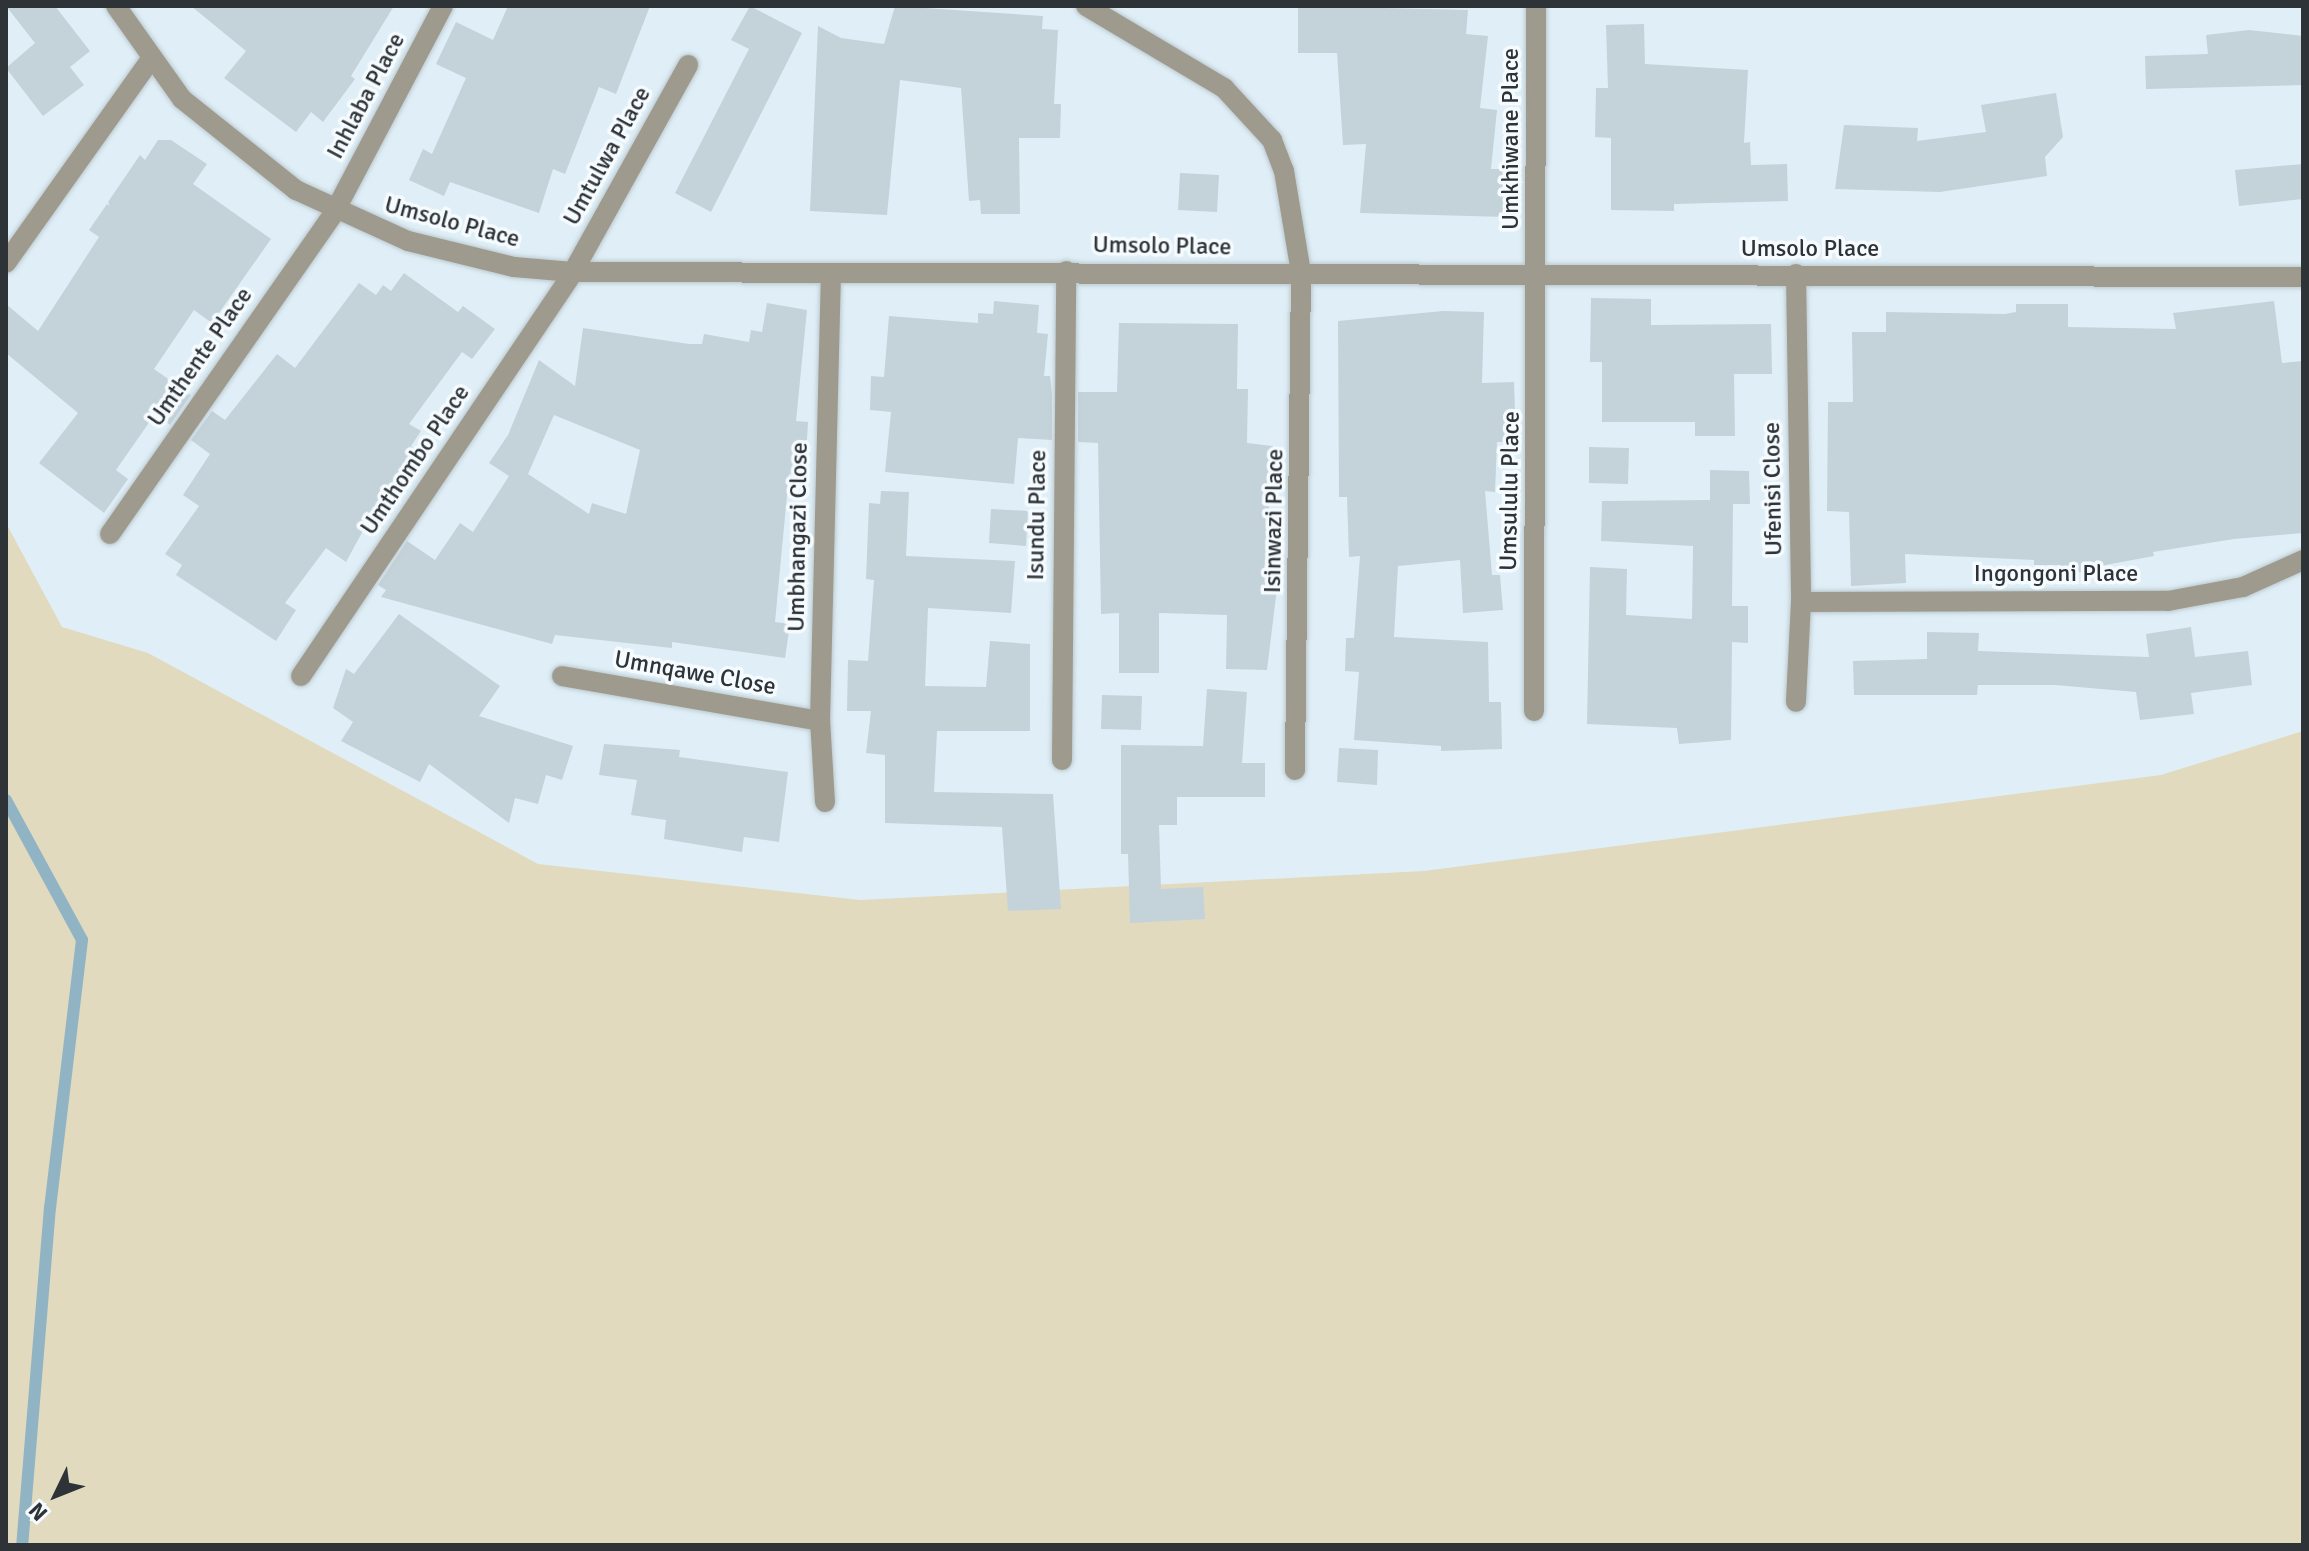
<!DOCTYPE html>
<style>
body{margin:0}
#map{position:relative;width:2309px;height:1551px;overflow:hidden;background:#e0eff7;font-family:Signika,sans-serif}
div>[style]{position:absolute}
.green>*{inset:0;background:#e1dabf}
.stream>*{height:12px;margin:-6px;padding:0 6px;transform-origin:6px;border-radius:6px;background:#91b4c5}
.building>*{inset:0;background:#c4d2da}
.roads{filter:drop-shadow(0 0 2px #bcc9d0) drop-shadow(0 0 2px #bcc9d0)}
.street>*{height:20px;margin:-10px;padding:0 10px;transform-origin:10px;border-radius:10px;background:#9e9a8d}
span{translate:-50% -50%;white-space:nowrap;text-align:center;line-height:1.15;-webkit-text-stroke:7px #f5fbfe;paint-order:stroke}
.street-label{font-size:24px;color:#2d3336}
.frame{position:absolute;inset:0;border:8px solid #2d3336;pointer-events:none}
.north{position:absolute;left:16px;top:1455px;width:80px;height:80px;-webkit-text-stroke:6px #f5fbfe;paint-order:stroke;rotate:227deg;font-size:22px;font-weight:700;line-height:32px;text-align:center;color:#2d3336}
.north::after{content:'';display:block;margin:auto;width:28px;height:36px;background:#2d3336;clip-path:polygon(50% 0,100% 100%,50% 72%,0 100%)}
</style>
<div id="map">
<div class="green">
<div style="clip-path:polygon(6px 523px,62px 627px,148px 653px,538px 864px,860px 900px,1424px 871px,2161px 775px,2303px 731px,2303px 1545px,6px 1545px)"></div>
</div>
<div class="stream">
<div style="left:6px;top:800px;width:159px;rotate:61.5deg"></div>
<div style="left:82px;top:940px;width:269px;rotate:96.8deg"></div>
<div style="left:50px;top:1207px;width:339px;rotate:94.7deg"></div>
</div>
<div class="building">
<div style="clip-path:polygon(6px 6px,55px 6px,90px 51px,70px 67px,84px 85px,43px 116px,6px 68px,35px 43px)"></div>
<div style="clip-path:polygon(191px 6px,394px 6px,351px 76px,355px 79px,323px 122px,311px 112px,296px 132px,224px 78px,246px 51px)"></div>
<div style="clip-path:polygon(508px 6px,650px 6px,616px 94px,599px 87px,565px 174px,553px 169px,539px 213px,450px 182px,444px 196px,409px 180px,423px 149px,432px 154px,466px 78px,436px 64px,456px 22px,493px 40px)"></div>
<div style="clip-path:polygon(750px 6px,802px 33px,711px 212px,675px 193px,749px 49px,731px 40px)"></div>
<div style="clip-path:polygon(895px 6px,1043px 16px,1042px 29px,1058px 30px,1054px 104px,1061px 104px,1060px 138px,1019px 138px,1020px 214px,981px 214px,980px 200px,969px 201px,961px 88px,900px 80px,887px 215px,810px 211px,818px 26px,841px 38px,884px 44px)"></div>
<div style="clip-path:polygon(1298px 6px,1468px 10px,1466px 34px,1488px 36px,1480px 108px,1497px 110px,1491px 169px,1508px 169px,1507px 217px,1360px 213px,1366px 144px,1343px 145px,1337px 53px,1298px 53px)"></div>
<div style="clip-path:polygon(1644px 24px,1645px 64px,1748px 70px,1744px 143px,1750px 142px,1751px 165px,1787px 164px,1788px 201px,1674px 204px,1674px 211px,1611px 210px,1611px 138px,1595px 137px,1596px 88px,1608px 88px,1606px 25px)"></div>
<div style="clip-path:polygon(2249px 30px,2303px 36px,2303px 85px,2146px 89px,2145px 56px,2208px 54px,2206px 35px)"></div>
<div style="clip-path:polygon(2056px 93px,2063px 137px,2045px 157px,2047px 176px,1940px 192px,1835px 189px,1844px 125px,1918px 128px,1917px 141px,1986px 132px,1981px 105px)"></div>
<div style="clip-path:polygon(158px 140px,171px 140px,207px 164px,193px 184px,271px 239px,212px 323px,194px 310px,154px 369px,191px 395px,170px 425px,155px 414px,116px 470px,128px 479px,104px 513px,39px 463px,78px 413px,6px 353px,6px 304px,38px 331px,99px 237px,89px 230px,107px 204px,110px 206px,108px 202px,140px 155px,145px 160px)"></div>
<div style="clip-path:polygon(2303px 164px,2303px 199px,2239px 206px,2235px 170px)"></div>
<div style="clip-path:polygon(1180px 173px,1219px 175px,1217px 212px,1178px 210px)"></div>
<div style="clip-path:polygon(404px 273px,458px 312px,463px 306px,495px 329px,472px 359px,462px 352px,409px 424px,421px 431px,411px 446px,427px 458px,378px 516px,372px 514px,346px 562px,326px 548px,285px 603px,296px 610px,276px 641px,176px 575px,182px 565px,165px 554px,199px 506px,183px 495px,210px 454px,191px 440px,212px 411px,225px 420px,277px 354px,295px 368px,359px 283px,376px 295px,383px 285px,391px 291px)"></div>
<div style="clip-path:polygon(1591px 298px,1651px 299px,1651px 325px,1771px 324px,1772px 374px,1734px 374px,1735px 436px,1695px 436px,1695px 422px,1602px 422px,1602px 362px,1590px 362px)"></div>
<div style="clip-path:polygon(994px 301px,1039px 305px,1037px 333px,1048px 334px,1044px 376px,1050px 376px,1052px 393px,1052px 440px,1018px 438px,1014px 484px,885px 472px,891px 412px,870px 410px,871px 376px,884px 377px,889px 316px,978px 323px,978px 313px,993px 314px)"></div>
<div style="clip-path:polygon(2274px 301px,2282px 363px,2303px 361px,2303px 533px,2234px 539px,2153px 552px,2154px 556px,2100px 566px,2100px 570px,2061px 574px,2060px 565px,2034px 565px,2034px 560px,1905px 554px,1906px 583px,1851px 586px,1849px 512px,1827px 511px,1828px 402px,1853px 402px,1852px 332px,1886px 332px,1886px 312px,2005px 314px,2016px 312px,2016px 304px,2068px 304px,2068px 327px,2176px 329px,2173px 313px)"></div>
<div style="clip-path:polygon(evenodd,767px 303px,807px 310px,796px 421px,808px 422px,806px 456px,801px 456px,799px 475px,789px 474px,775px 622px,790px 624px,785px 658px,672px 642px,672px 648px,555px 635px,552px 644px,381px 597px,386px 590px,378px 585px,407px 541px,435px 560px,460px 523px,473px 532px,509px 476px,489px 463px,508px 435px,539px 360px,575px 386px,583px 328px,689px 344px,702px 344px,704px 334px,749px 342px,751px 330px,762px 332px,767px 303px,554px 415px,640px 450px,626px 514px,592px 503px,589px 514px,528px 474px,554px 415px)"></div>
<div style="clip-path:polygon(1443px 311px,1484px 312px,1482px 383px,1514px 382px,1516px 442px,1497px 442px,1495px 492px,1485px 491px,1492px 575px,1500px 575px,1503px 610px,1463px 613px,1460px 560px,1398px 566px,1394px 637px,1488px 642px,1489px 702px,1501px 702px,1502px 749px,1441px 751px,1441px 746px,1354px 740px,1359px 672px,1345px 671px,1346px 638px,1354px 638px,1360px 556px,1349px 557px,1347px 497px,1339px 497px,1338px 321px)"></div>
<div style="clip-path:polygon(1119px 323px,1238px 324px,1237px 389px,1248px 389px,1247px 443px,1273px 446px,1264px 577px,1278px 580px,1267px 670px,1226px 669px,1227px 615px,1159px 613px,1159px 673px,1119px 673px,1119px 613px,1101px 614px,1098px 443px,1078px 442px,1078px 392px,1117px 392px)"></div>
<div style="clip-path:polygon(1589px 447px,1629px 448px,1628px 484px,1589px 483px)"></div>
<div style="clip-path:polygon(1710px 470px,1749px 471px,1750px 504px,1733px 504px,1732px 606px,1748px 606px,1748px 643px,1732px 642px,1731px 740px,1679px 744px,1677px 728px,1587px 724px,1590px 567px,1627px 569px,1626px 615px,1692px 619px,1693px 546px,1601px 541px,1602px 501px,1710px 500px)"></div>
<div style="clip-path:polygon(881px 491px,909px 492px,906px 556px,1015px 561px,1011px 613px,928px 608px,925px 686px,986px 687px,990px 641px,1030px 644px,1030px 731px,937px 731px,934px 792px,1053px 794px,1061px 909px,1008px 911px,1002px 827px,885px 823px,885px 755px,866px 753px,871px 711px,847px 711px,848px 660px,868px 661px,874px 580px,866px 579px,869px 503px,880px 504px)"></div>
<div style="clip-path:polygon(991px 509px,1028px 511px,1026px 546px,989px 543px)"></div>
<div style="clip-path:polygon(399px 614px,500px 686px,479px 716px,573px 746px,562px 780px,546px 775px,538px 804px,515px 798px,509px 823px,429px 764px,420px 782px,341px 741px,353px 722px,333px 708px,346px 669px,354px 674px)"></div>
<div style="clip-path:polygon(2191px 627px,2195px 657px,2248px 651px,2252px 685px,2191px 693px,2194px 714px,2140px 720px,2136px 692px,2055px 685px,1978px 685px,1977px 695px,1854px 695px,1853px 661px,1927px 659px,1927px 632px,1979px 633px,1978px 651px,2149px 657px,2146px 634px)"></div>
<div style="clip-path:polygon(1207px 689px,1247px 692px,1242px 763px,1265px 763px,1265px 797px,1177px 797px,1177px 825px,1159px 825px,1161px 889px,1203px 887px,1205px 919px,1130px 923px,1128px 854px,1121px 854px,1121px 745px,1203px 746px)"></div>
<div style="clip-path:polygon(1102px 695px,1142px 696px,1141px 730px,1101px 729px)"></div>
<div style="clip-path:polygon(604px 744px,680px 750px,679px 757px,788px 772px,779px 842px,744px 837px,742px 852px,664px 839px,666px 820px,631px 815px,637px 780px,599px 775px)"></div>
<div style="clip-path:polygon(1339px 748px,1378px 750px,1377px 785px,1337px 782px)"></div>
</div>
<div class="roads">
<div class="street">
<div style="left:116px;top:6px;width:114px;rotate:54.6deg"></div>
<div style="left:182px;top:99px;width:146px;rotate:38.6deg"></div>
<div style="left:296px;top:190px;width:123px;rotate:24.5deg"></div>
<div style="left:408px;top:241px;width:109px;rotate:13.8deg"></div>
<div style="left:514px;top:267px;width:59px;rotate:4.8deg"></div>
<div style="left:573px;top:272px;width:1730px;rotate:0.17deg"></div>
<div style="left:1086px;top:6px;width:161px;rotate:30.7deg"></div>
<div style="left:1224px;top:88px;width:71px;rotate:47.3deg"></div>
<div style="left:1272px;top:140px;width:33px;rotate:69deg"></div>
<div style="left:1284px;top:171px;width:103px;rotate:80.5deg"></div>
<div style="left:1301px;top:273px;width:497px;rotate:90.7deg"></div>
<div style="left:6px;top:263px;width:250px;rotate:-54.6deg"></div>
<div style="left:1796px;top:274px;width:328px;rotate:89.1deg"></div>
<div style="left:1801px;top:602px;width:100px;rotate:92.9deg"></div>
<div style="left:110px;top:534px;width:394px;rotate:-55.1deg"></div>
<div style="left:335px;top:211px;width:232px;rotate:-62.2deg"></div>
<div style="left:1801px;top:602px;width:367px;rotate:-0.2deg"></div>
<div style="left:2168px;top:601px;width:76px;rotate:-10.6deg"></div>
<div style="left:2243px;top:587px;width:66px;rotate:-24.2deg"></div>
<div style="left:301px;top:676px;width:487px;rotate:-56deg"></div>
<div style="left:573px;top:272px;width:237px;rotate:-60.9deg"></div>
<div style="left:562px;top:676px;width:262px;rotate:9.9deg"></div>
<div style="left:1534px;top:711px;width:705px;rotate:-89.84deg"></div>
<div style="left:1062px;top:760px;width:489px;rotate:-89.5deg"></div>
<div style="left:825px;top:802px;width:81px;rotate:-93.5deg"></div>
<div style="left:820px;top:721px;width:447px;rotate:-88.6deg"></div>
</div>
</div>
<div class="street-label">
<span style="left:366px;top:96px;rotate:-62deg">Inhlaba Place</span>
<span style="left:1511px;top:139px;rotate:-90deg">Umkhiwane Place</span>
<span style="left:607px;top:156px;rotate:-61deg">Umtulwa Place</span>
<span style="left:452px;top:222px;rotate:15deg">Umsolo Place</span>
<span style="left:1162px;top:246px;rotate:1deg">Umsolo Place</span>
<span style="left:1810px;top:249px">Umsolo Place</span>
<span style="left:200px;top:357px;rotate:-55deg">Umthente Place</span>
<span style="left:415px;top:460px;rotate:-56deg">Umthombo Place</span>
<span style="left:1773px;top:489px;rotate:-91deg">Ufenisi Close</span>
<span style="left:1510px;top:491px;rotate:-89deg">Umsululu Place</span>
<span style="left:1037px;top:515px;rotate:-89deg">Isundu Place</span>
<span style="left:1274px;top:521px;rotate:-89deg">Isinwazi Place</span>
<span style="left:798px;top:537px;rotate:-89deg">Umbhangazi Close</span>
<span style="left:2056px;top:574px">Ingongoni Place</span>
<span style="left:695px;top:673px;rotate:10deg">Umnqawe Close</span>
</div>
<div class="frame"></div>
<div class="north">N</div>
</div>
